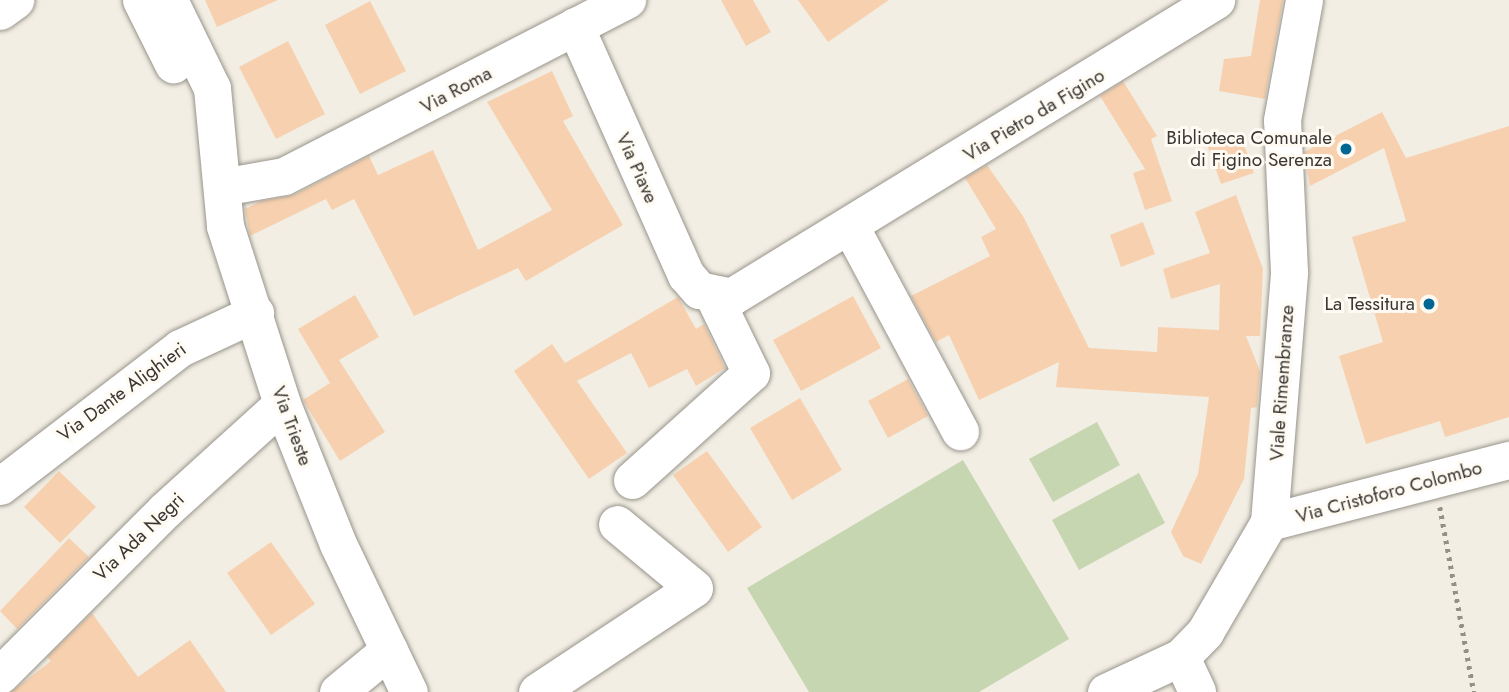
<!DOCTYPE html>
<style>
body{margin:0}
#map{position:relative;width:1509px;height:692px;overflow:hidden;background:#f2eee4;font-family:Jost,sans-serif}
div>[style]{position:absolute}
.green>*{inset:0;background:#c6d6b0}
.building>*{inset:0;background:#f7d1af}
.path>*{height:4.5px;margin-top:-2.25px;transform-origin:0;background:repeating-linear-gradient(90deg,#939089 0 3.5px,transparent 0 8.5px)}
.roads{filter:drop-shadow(0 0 2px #99948b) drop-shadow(0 0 2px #99948b)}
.minor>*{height:37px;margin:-18.5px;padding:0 18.5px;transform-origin:18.5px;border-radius:18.5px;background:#fff}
.dots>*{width:19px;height:19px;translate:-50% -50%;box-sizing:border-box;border:4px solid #fffbf3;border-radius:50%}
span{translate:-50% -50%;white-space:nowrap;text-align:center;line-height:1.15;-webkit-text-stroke:6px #fffbf3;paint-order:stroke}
.street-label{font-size:19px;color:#393733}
.poi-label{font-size:19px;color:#393733}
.right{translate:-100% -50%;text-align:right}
</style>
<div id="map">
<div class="green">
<div style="clip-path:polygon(1097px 422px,1120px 465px,1053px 502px,1029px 459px)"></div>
<div style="clip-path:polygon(963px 460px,1069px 639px,979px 692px,809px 692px,747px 588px)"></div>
<div style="clip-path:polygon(1139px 473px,1165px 523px,1079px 570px,1052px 520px)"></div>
</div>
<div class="building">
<div style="clip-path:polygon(205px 0,278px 0,217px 27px)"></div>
<div style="clip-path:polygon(721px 0,753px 0,771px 32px,746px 46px)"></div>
<div style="clip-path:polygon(798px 0,889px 0,828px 42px)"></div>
<div style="clip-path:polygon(1260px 0,1283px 0,1265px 99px,1219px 91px,1224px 59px,1251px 56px)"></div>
<div style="clip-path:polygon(370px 1px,406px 71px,360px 94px,325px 25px)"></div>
<div style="clip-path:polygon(288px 41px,325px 114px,276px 139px,239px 67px)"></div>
<div style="clip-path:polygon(552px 71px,573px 116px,563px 121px,623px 225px,526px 281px,518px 268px,414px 316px,354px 199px,332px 210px,326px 199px,250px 236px,245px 209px,261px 201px,294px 195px,369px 156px,378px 175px,433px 150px,478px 250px,552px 210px,487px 102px)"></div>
<div style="clip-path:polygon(1123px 81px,1157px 136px,1151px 139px,1172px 201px,1145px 210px,1133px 173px,1145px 169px,1100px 96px)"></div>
<div style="clip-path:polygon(1382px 112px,1406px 158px,1509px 126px,1509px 417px,1445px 437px,1440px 421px,1366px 444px,1339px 356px,1383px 342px,1352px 237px,1406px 221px,1384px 148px,1310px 186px,1304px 152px)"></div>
<div style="clip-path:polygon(1240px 133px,1254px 173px,1221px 184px,1207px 145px)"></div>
<div style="clip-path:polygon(987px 165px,1023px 216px,1089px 348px,1157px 352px,1158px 327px,1219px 330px,1220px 284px,1171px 299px,1163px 269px,1210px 253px,1195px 212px,1236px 195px,1263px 269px,1260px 336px,1246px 336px,1260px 371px,1257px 407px,1251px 408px,1244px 479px,1201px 564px,1183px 556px,1171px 532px,1198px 474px,1209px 397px,1056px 387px,1059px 362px,979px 400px,949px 335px,936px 342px,911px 296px,990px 256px,981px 237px,996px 229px,965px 178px)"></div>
<div style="clip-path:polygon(1143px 222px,1155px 254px,1121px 267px,1110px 235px)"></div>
<div style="clip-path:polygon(355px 295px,379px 337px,339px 360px,385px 432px,340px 461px,303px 400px,330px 383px,298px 329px)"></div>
<div style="clip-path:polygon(853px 296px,881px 348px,801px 391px,773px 340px)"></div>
<div style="clip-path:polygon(678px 297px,696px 329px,704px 324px,725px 368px,696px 386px,687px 369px,649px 388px,631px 353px,577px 381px,627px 453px,589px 479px,514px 371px,552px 344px,565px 363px)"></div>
<div style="clip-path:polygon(908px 379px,928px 416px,888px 438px,868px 401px)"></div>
<div style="clip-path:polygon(800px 398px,842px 470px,792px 500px,750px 428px)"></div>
<div style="clip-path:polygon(707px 451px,762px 527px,728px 552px,673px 475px)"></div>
<div style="clip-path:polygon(59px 471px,96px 507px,60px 543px,24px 507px)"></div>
<div style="clip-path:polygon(69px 538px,89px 557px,17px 629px,0 611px)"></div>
<div style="clip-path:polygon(271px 542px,315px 604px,271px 635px,227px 573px)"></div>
<div style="clip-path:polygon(92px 613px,138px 677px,190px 640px,226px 692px,11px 692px,51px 661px,47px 657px)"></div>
</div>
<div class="path">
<div style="left:1440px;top:507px;width:188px;rotate:79.6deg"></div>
</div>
<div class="roads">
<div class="minor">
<div style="left:141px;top:0;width:72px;rotate:63.4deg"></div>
<div style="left:169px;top:0;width:98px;rotate:64deg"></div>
<div style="left:212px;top:88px;width:139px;rotate:84.6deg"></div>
<div style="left:225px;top:226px;width:187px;rotate:72.2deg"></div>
<div style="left:282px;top:404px;width:151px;rotate:68.2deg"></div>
<div style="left:338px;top:544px;width:164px;rotate:64.4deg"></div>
<div style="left:0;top:11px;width:19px;rotate:-36deg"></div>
<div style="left:575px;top:26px;width:273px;rotate:66deg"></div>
<div style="left:686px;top:275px;width:20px;rotate:49deg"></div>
<div style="left:699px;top:290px;width:33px;rotate:12deg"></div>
<div style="left:731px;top:297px;width:569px;rotate:-31.48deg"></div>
<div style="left:222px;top:187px;width:63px;rotate:-10.1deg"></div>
<div style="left:284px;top:176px;width:386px;rotate:-27.2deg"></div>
<div style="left:850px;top:226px;width:233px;rotate:61.8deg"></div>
<div style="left:632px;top:480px;width:160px;rotate:-42deg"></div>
<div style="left:751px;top:373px;width:85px;rotate:-116deg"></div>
<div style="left:0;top:486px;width:227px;rotate:-37.5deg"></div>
<div style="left:180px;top:348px;width:83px;rotate:-25deg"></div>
<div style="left:1269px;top:522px;width:248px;rotate:-14.5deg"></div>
<div style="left:1181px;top:657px;width:38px;rotate:65deg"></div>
<div style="left:0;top:675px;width:233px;rotate:-45deg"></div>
<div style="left:165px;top:510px;width:158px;rotate:-42.2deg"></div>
<div style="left:338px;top:692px;width:66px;rotate:-39.5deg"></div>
<div style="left:537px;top:692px;width:188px;rotate:-33.5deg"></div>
<div style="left:694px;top:588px;width:100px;rotate:-140.3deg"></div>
<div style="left:1106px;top:692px;width:83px;rotate:-25deg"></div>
<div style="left:1181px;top:657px;width:35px;rotate:-46deg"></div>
<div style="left:1205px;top:632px;width:127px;rotate:-59.8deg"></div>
<div style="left:1269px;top:522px;width:251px;rotate:-85.4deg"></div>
<div style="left:1289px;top:272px;width:152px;rotate:-92.6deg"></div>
<div style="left:1282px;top:120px;width:122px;rotate:-79.6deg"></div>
</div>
</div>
<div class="dots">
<div style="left:1346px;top:149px;background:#006795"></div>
<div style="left:1429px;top:304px;background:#006795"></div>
</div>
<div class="street-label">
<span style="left:456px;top:90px;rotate:-28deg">Via Roma</span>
<span style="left:1034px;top:115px;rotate:-31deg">Via Pietro da Figino</span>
<span style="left:637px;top:168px;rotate:66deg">Via Piave</span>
<span style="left:1282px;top:383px;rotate:-86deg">Viale Rimembranze</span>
<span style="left:122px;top:392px;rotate:-36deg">Via Dante Alighieri</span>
<span style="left:292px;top:426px;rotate:70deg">Via Trieste</span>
<span style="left:1389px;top:492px;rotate:-15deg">Via Cristoforo Colombo</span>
<span style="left:139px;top:537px;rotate:-44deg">Via Ada Negri</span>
</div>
<div class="poi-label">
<span class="right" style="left:1332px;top:149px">Biblioteca Comunale<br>di Figino Serenza</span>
<span class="right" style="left:1415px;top:304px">La Tessitura</span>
</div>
</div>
